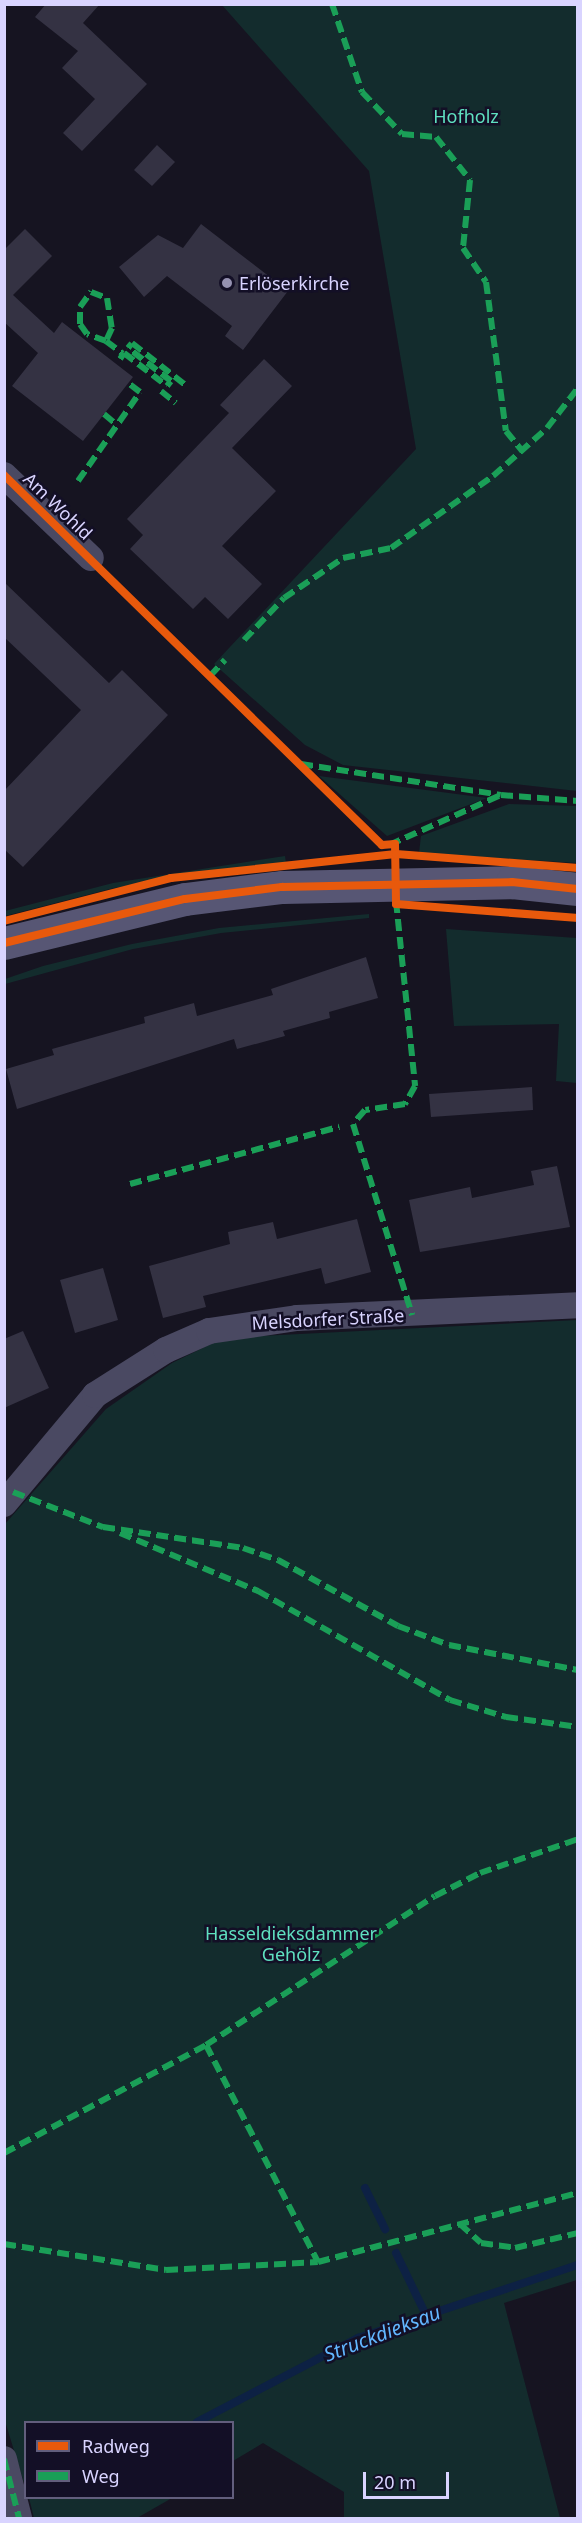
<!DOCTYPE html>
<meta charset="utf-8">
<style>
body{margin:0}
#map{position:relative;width:582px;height:2523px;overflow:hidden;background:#161421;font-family:"Noto Sans",sans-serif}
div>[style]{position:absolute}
.green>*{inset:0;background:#132c2d}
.stream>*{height:8px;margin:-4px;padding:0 4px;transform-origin:4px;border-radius:4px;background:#0d2144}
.building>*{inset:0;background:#343243}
.street>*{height:26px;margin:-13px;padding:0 13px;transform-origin:13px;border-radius:13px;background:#4a4962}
.secondary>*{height:33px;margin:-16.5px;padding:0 16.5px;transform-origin:16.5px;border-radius:16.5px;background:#575674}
.quiet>*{height:6px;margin-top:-3px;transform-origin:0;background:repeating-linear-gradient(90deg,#1a9f57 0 12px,transparent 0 18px)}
.cycleway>*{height:8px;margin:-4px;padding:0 4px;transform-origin:4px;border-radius:4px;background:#e8590c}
.dots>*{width:16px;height:16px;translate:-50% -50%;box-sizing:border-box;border:3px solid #130f26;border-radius:50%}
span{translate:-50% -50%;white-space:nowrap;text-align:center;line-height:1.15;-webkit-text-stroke:5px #130f26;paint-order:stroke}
.park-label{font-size:18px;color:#5fe0c0}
.poi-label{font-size:18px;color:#d9d4ff}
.left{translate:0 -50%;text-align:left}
.street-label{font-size:18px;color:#d9d4ff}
.water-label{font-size:20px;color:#62b6ff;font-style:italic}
.frame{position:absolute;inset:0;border:6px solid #d9d4ff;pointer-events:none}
.legend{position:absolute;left:24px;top:2421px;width:210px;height:78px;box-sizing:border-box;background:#130f26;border:2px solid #625e7d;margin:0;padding:8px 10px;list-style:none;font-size:18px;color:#d9d4ff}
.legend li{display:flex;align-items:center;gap:12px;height:30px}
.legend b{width:30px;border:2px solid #625e7d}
.scale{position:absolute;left:363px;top:2472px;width:86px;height:27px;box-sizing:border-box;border:3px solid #d9d4ff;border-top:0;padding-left:8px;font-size:18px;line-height:21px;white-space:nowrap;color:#d9d4ff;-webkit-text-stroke:4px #130f26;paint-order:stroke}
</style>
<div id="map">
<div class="green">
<div style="clip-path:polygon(222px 5px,577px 5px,577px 791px,343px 765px,305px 745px,214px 664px,416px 449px,369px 171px)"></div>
<div style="clip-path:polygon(319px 776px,487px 798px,387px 836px)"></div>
<div style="clip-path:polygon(509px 804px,577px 806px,577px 863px,419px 853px,421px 836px)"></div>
<div style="clip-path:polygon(285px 856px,286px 863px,114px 888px,5px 916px,5px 911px,113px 883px)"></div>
<div style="clip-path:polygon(369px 914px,369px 918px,221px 933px,133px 949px,5px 984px,5px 979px,43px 966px,132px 944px,219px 928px)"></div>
<div style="clip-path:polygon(446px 929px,577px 938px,577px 1083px,556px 1081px,559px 1024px,454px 1026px)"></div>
<div style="clip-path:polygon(577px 1320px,577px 2280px,504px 2303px,560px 2518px,344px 2518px,344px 2492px,263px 2443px,233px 2461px,232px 2422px,26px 2422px,25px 2486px,4px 2418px,5px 1524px,106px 1409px,172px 1363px,213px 1343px,260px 1336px)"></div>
<div style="clip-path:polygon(29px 2498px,172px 2498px,137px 2518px,34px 2518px)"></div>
</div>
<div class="stream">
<div style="left:365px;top:2188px;width:46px;rotate:64deg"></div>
<div style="left:396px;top:2253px;width:69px;rotate:64.2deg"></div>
<div style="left:197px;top:2422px;width:182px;rotate:-27.6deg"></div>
<div style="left:358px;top:2338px;width:232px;rotate:-18.4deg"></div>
</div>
<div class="building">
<div style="clip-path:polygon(46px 4px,100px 4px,83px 23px,147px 84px,82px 151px,63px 133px,95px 99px,62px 68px,78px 51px,35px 17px)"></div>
<div style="clip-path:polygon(157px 145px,175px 162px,152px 186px,134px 170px)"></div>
<div style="clip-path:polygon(201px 224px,288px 291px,243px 350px,225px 336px,232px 326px,167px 276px,144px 297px,119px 267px,158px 235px,183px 248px)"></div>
<div style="clip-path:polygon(25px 229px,52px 256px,13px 295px,54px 333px,62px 322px,133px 377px,83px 441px,12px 386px,38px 353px,4px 322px,4px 250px)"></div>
<div style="clip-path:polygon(264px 359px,292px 386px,232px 448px,276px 491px,222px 546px,262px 584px,228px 619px,205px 597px,193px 609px,130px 549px,143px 535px,127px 519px,229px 413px,220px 405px)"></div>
<div style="clip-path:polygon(4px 582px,109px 683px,122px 670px,168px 715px,23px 867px,4px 849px,4px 791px,81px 710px,4px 637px)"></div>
<div style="clip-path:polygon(366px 957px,378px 998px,329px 1012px,330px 1018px,283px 1031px,285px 1036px,237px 1049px,234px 1039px,17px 1109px,6px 1069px,54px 1055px,52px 1049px,145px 1023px,144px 1017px,194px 1003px,197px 1016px,273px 995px,271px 989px)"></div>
<div style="clip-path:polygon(532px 1087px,533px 1110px,431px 1117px,429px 1094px)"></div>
<div style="clip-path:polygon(557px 1166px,570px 1227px,420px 1252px,409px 1200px,470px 1187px,472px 1198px,534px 1185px,531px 1171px)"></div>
<div style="clip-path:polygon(357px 1219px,371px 1272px,325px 1284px,321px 1268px,203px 1296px,206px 1307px,163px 1318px,149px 1266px,230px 1244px,228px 1232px,273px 1222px,277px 1239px)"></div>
<div style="clip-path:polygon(103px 1268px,118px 1320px,75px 1333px,60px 1280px)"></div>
<div style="clip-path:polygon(23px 1331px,49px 1388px,4px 1408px,4px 1339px)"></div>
</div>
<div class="street">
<div style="left:4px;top:475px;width:120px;rotate:43.7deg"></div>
<div style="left:4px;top:1504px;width:142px;rotate:-50.1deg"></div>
<div style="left:95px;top:1395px;width:84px;rotate:-32.4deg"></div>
<div style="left:166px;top:1350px;width:47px;rotate:-23.8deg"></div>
<div style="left:209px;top:1331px;width:89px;rotate:-8.4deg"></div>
<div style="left:297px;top:1318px;width:281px;rotate:-2.6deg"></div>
<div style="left:4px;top:2459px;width:61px;rotate:75.7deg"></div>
</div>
<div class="secondary">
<div style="left:4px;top:943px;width:186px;rotate:-13.7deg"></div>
<div style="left:185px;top:899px;width:98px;rotate:-7.1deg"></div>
<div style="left:282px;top:887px;width:230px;rotate:-1.2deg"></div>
<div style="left:512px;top:882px;width:66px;rotate:6.1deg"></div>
</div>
<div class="quiet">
<div style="left:332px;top:4px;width:93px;rotate:71.2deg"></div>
<div style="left:362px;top:92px;width:58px;rotate:46.4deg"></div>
<div style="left:402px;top:134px;width:34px;rotate:5deg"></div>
<div style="left:436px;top:137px;width:55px;rotate:51.7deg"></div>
<div style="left:470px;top:180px;width:68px;rotate:95.9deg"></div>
<div style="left:463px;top:248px;width:41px;rotate:55.9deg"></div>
<div style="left:486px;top:282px;width:150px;rotate:82.4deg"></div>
<div style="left:506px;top:431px;width:26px;rotate:51deg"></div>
<div style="left:106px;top:341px;width:20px;rotate:-160deg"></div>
<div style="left:87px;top:334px;width:12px;rotate:-125deg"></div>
<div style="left:80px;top:324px;width:17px;rotate:-90deg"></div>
<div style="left:80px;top:307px;width:19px;rotate:-54deg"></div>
<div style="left:91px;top:292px;width:17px;rotate:21deg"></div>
<div style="left:107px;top:298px;width:30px;rotate:81deg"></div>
<div style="left:112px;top:328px;width:14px;rotate:115deg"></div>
<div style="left:106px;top:341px;width:21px;rotate:37deg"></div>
<div style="left:120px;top:359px;width:7px;rotate:-56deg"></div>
<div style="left:124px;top:353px;width:54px;rotate:37.5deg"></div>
<div style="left:167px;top:386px;width:6px;rotate:-51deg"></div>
<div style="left:171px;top:381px;width:54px;rotate:-142.5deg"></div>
<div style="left:128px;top:348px;width:6px;rotate:-51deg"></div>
<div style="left:132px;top:343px;width:71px;rotate:38.2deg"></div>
<div style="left:161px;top:391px;width:19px;rotate:39deg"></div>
<div style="left:104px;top:414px;width:17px;rotate:40deg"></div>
<div style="left:78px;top:481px;width:108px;rotate:-55.1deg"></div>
<div style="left:140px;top:392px;width:15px;rotate:-143deg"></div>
<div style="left:244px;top:640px;width:58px;rotate:-46.4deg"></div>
<div style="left:284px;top:598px;width:71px;rotate:-34.1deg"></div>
<div style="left:343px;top:558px;width:49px;rotate:-11.8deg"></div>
<div style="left:391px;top:548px;width:125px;rotate:-35.2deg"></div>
<div style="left:493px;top:476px;width:72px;rotate:-41.6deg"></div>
<div style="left:547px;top:428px;width:51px;rotate:-52.2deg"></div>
<div style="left:210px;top:676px;width:22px;rotate:-47deg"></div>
<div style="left:301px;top:764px;width:202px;rotate:8.8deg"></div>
<div style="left:501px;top:795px;width:77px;rotate:4.5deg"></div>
<div style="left:389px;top:845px;width:123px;rotate:-24.1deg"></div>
<div style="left:396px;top:901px;width:186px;rotate:84.1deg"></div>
<div style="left:415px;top:1086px;width:21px;rotate:119deg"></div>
<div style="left:405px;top:1104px;width:40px;rotate:171.5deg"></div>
<div style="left:365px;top:1110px;width:18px;rotate:131deg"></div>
<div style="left:353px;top:1124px;width:200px;rotate:72.8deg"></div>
<div style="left:130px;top:1184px;width:217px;rotate:-15.3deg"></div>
<div style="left:13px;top:1492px;width:97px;rotate:21.3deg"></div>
<div style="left:103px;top:1527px;width:142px;rotate:8.5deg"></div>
<div style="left:243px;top:1548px;width:37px;rotate:19deg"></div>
<div style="left:278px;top:1560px;width:137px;rotate:28.8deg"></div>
<div style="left:398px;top:1626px;width:54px;rotate:20.4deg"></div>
<div style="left:449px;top:1645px;width:131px;rotate:11deg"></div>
<div style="left:120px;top:1533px;width:150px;rotate:22.8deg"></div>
<div style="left:258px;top:1591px;width:221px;rotate:29.6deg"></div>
<div style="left:450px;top:1700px;width:59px;rotate:16.9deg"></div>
<div style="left:506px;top:1717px;width:73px;rotate:7.9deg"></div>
<div style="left:206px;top:2045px;width:244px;rotate:62.7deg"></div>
<div style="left:4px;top:2153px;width:229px;rotate:-28.1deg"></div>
<div style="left:206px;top:2045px;width:273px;rotate:-33.1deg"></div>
<div style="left:435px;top:1896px;width:51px;rotate:-27.1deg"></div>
<div style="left:480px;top:1873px;width:104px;rotate:-19.1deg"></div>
<div style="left:460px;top:2224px;width:28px;rotate:42deg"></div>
<div style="left:481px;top:2243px;width:34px;rotate:8deg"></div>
<div style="left:515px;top:2248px;width:65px;rotate:-13.4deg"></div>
<div style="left:4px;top:2244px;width:164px;rotate:9.1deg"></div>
<div style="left:166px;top:2270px;width:152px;rotate:-3deg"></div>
<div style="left:318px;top:2262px;width:269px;rotate:-14.9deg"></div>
<div style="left:4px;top:2459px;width:61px;rotate:75.7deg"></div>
</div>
<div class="cycleway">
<div style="left:4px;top:475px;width:529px;rotate:44.39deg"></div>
<div style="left:382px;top:845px;width:13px;rotate:-4deg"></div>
<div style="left:395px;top:844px;width:60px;rotate:89deg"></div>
<div style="left:396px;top:904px;width:183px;rotate:4.4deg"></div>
<div style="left:4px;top:921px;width:172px;rotate:-14.4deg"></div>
<div style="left:171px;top:878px;width:226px;rotate:-6.1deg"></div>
<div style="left:396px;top:854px;width:183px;rotate:4.4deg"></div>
<div style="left:4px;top:943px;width:186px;rotate:-13.7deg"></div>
<div style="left:185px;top:899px;width:98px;rotate:-7.1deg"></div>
<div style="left:282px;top:887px;width:230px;rotate:-1.2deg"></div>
<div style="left:512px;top:882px;width:66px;rotate:6.1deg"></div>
</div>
<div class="dots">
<div style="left:227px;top:283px;background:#9591b1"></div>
</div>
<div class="park-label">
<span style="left:466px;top:116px">Hofholz</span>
<span style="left:291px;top:1944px">Hasseldieksdammer<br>Gehölz</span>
</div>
<div class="poi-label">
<span class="left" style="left:239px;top:283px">Erlöserkirche</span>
</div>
<div class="street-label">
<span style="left:58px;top:506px;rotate:44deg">Am Wohld</span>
<span style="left:328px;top:1319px;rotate:-3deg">Melsdorfer Straße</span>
</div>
<div class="water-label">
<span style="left:382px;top:2333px;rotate:-21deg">Struckdieksau</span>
</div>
<div class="frame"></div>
<ul class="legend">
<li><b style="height:8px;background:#e8590c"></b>Radweg</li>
<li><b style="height:8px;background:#1a9f57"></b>Weg</li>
</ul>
<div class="scale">20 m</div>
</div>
